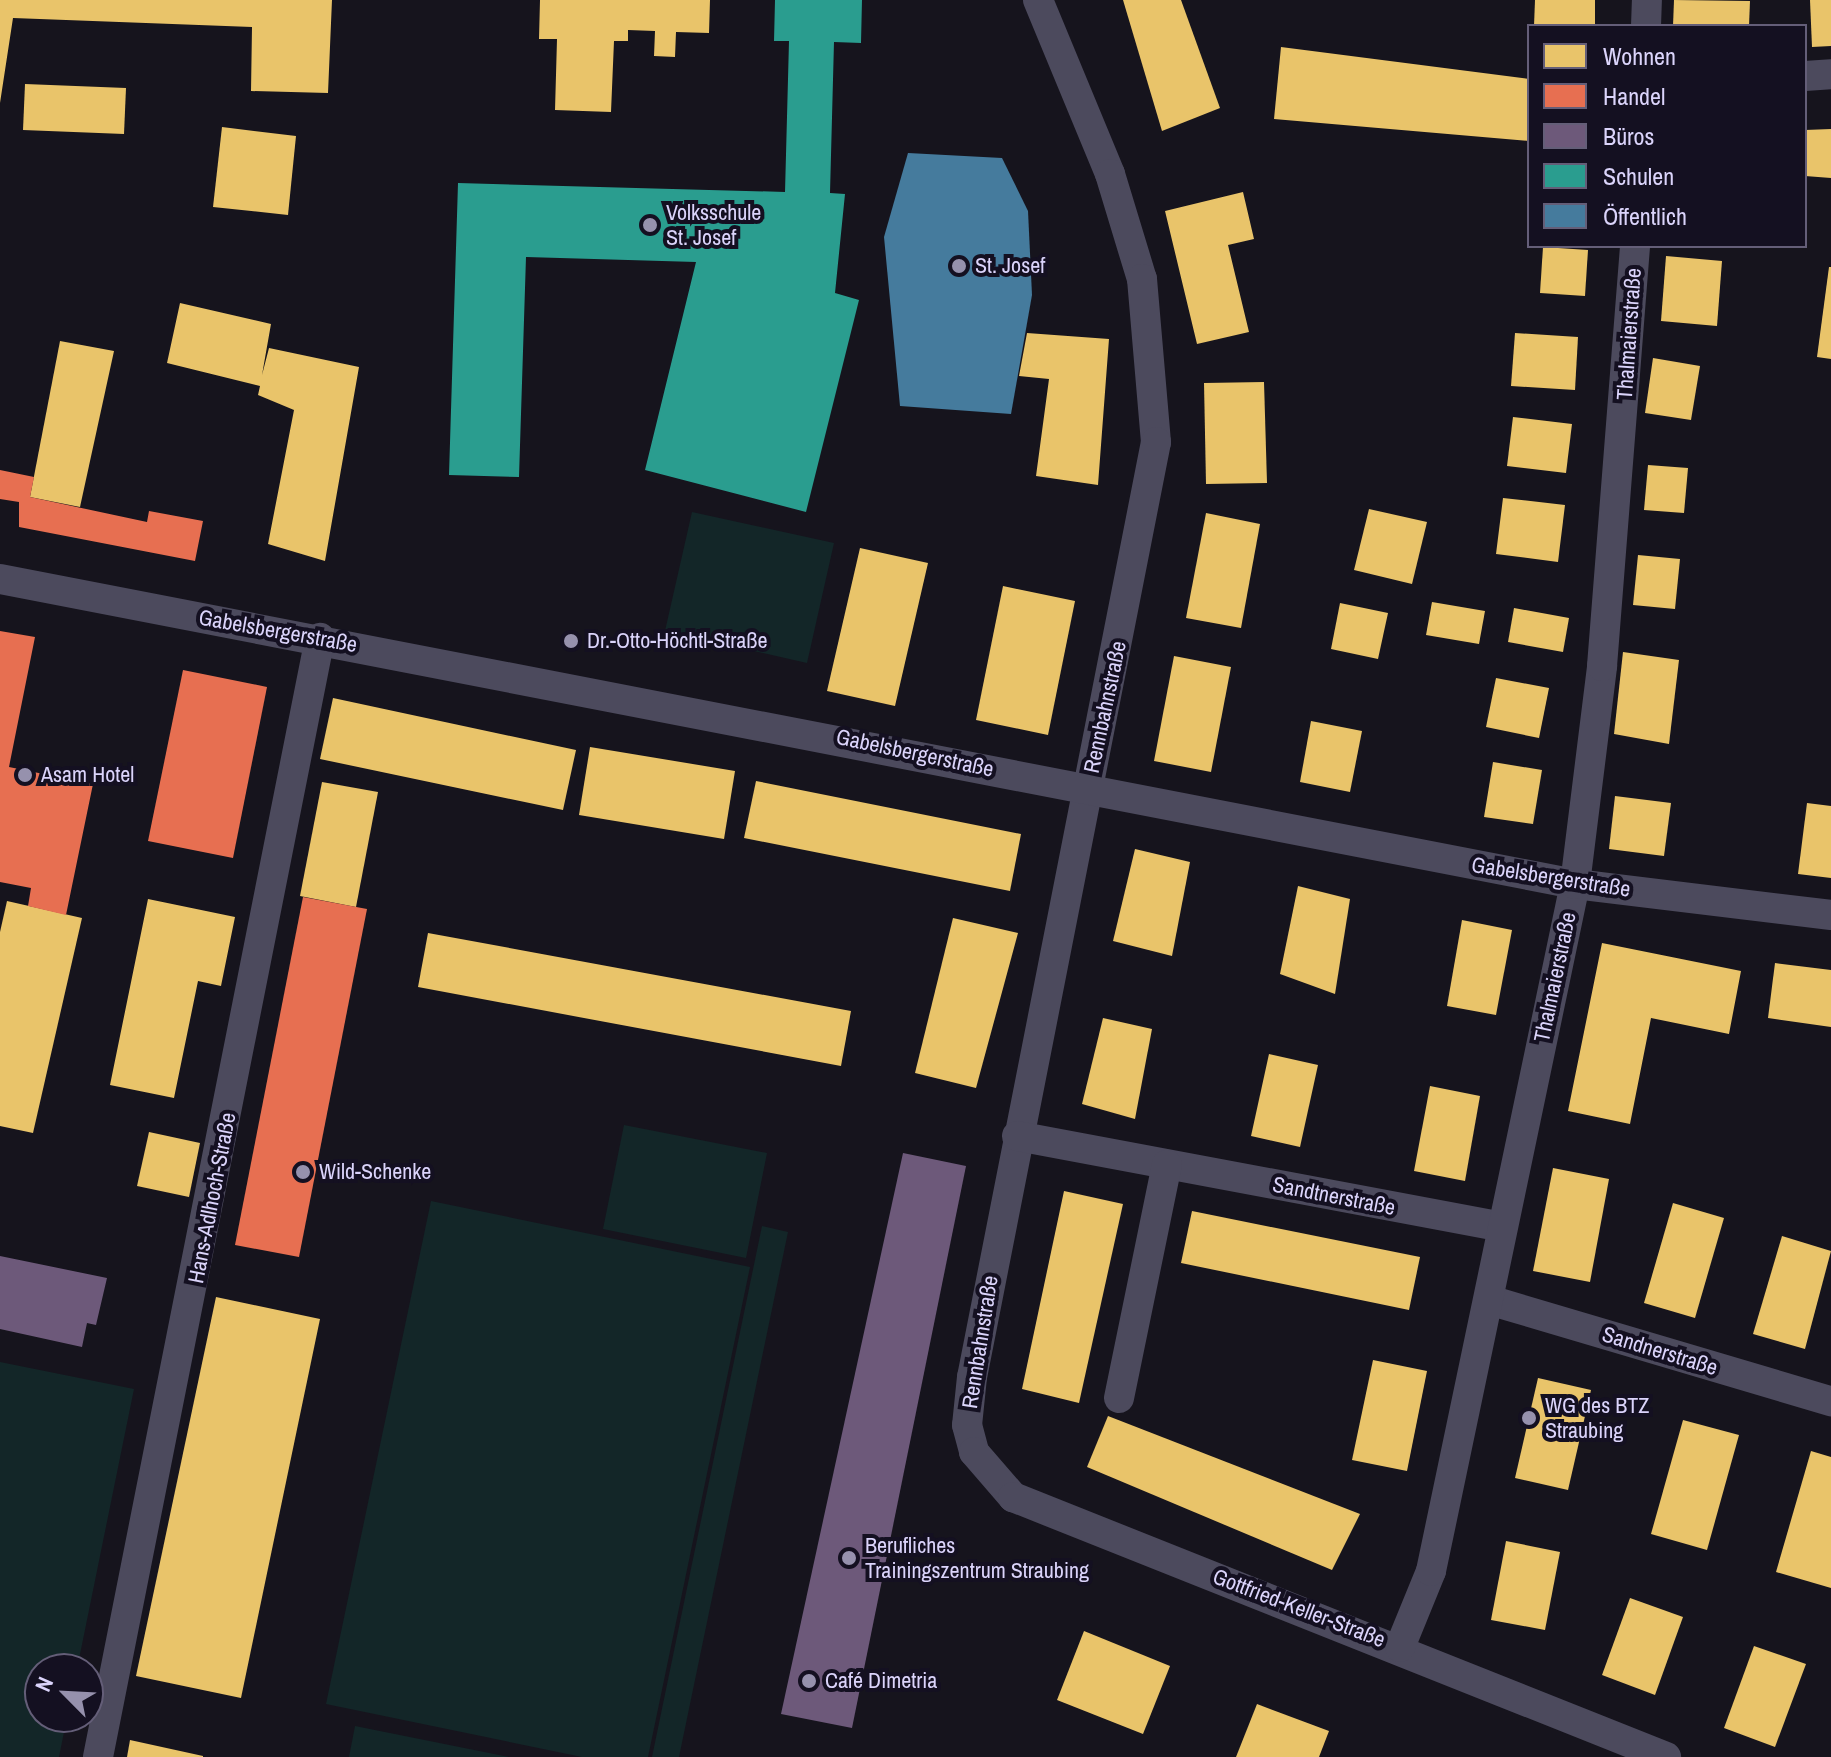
<!DOCTYPE html>
<meta charset="utf-8">
<style>
body{margin:0}
#map{position:relative;width:1831px;height:1757px;overflow:hidden;background:#16141d;font-family:"Archivo Narrow",sans-serif}
div>[style]{position:absolute}
.green>*{inset:0;background:#132628}
.homes>*{inset:0;background:#e9c46a}
.shops>*{inset:0;background:#e76f51}
.offices>*{inset:0;background:#6d597a}
.schools>*{inset:0;background:#2a9d8f}
.public>*{inset:0;background:#457b9d}
.street>*{height:30px;margin:-15px;padding:0 15px;transform-origin:15px;border-radius:15px;background:#4c4a5d}
.dots>*{width:22px;height:22px;translate:-50% -50%;box-sizing:border-box;border:4px solid #141021;border-radius:50%}
span{translate:-50% -50%;white-space:nowrap;text-align:center;line-height:1.15;-webkit-text-stroke:8px #141021;paint-order:stroke}
.poi-label{font-size:22px;color:#dbd4fb}
.left{translate:0 -50%;text-align:left}
.street-label{font-size:22px;color:#dbd4fb}
.legend{position:absolute;left:1527px;top:24px;width:280px;height:224px;box-sizing:border-box;background:#141021;border:2px solid #645e78;margin:0;padding:10px 14px;list-style:none;font-size:24px;color:#dbd4fb}
.legend li{display:flex;align-items:center;gap:16px;height:40px}
.legend b{width:40px;border:2px solid #645e78}
.north{position:absolute;left:24px;top:1653px;width:80px;height:80px;box-sizing:border-box;background:#141021;border:2px solid #645e78;border-radius:50%;rotate:294deg;font-size:22px;font-weight:700;line-height:32px;text-align:center;color:#dbd4fb}
.north::after{content:'';display:block;margin:auto;width:28px;height:36px;background:#9691ad;clip-path:polygon(50% 0,100% 100%,50% 72%,0 100%)}
</style>
<div id="map">
<div class="green">
<div style="clip-path:polygon(692px 512px,834px 543px,807px 663px,665px 631px)"></div>
<div style="clip-path:polygon(624px 1125px,767px 1153px,746px 1258px,603px 1229px)"></div>
<div style="clip-path:polygon(431px 1201px,750px 1267px,648px 1757px,582px 1757px,326px 1704px)"></div>
<div style="clip-path:polygon(762px 1226px,788px 1232px,679px 1757px,652px 1757px)"></div>
<div style="clip-path:polygon(0 1362px,134px 1389px,77px 1669px,40px 1669px,40px 1717px,67px 1717px,59px 1757px,0 1757px)"></div>
<div style="clip-path:polygon(355px 1726px,509px 1757px,349px 1757px)"></div>
</div>
<div class="homes">
<div style="clip-path:polygon(0 0,332px 0,328px 93px,251px 91px,252px 27px,13px 18px,0 103px)"></div>
<div style="clip-path:polygon(540px 0,710px 0,709px 33px,676px 32px,675px 57px,654px 56px,655px 31px,628px 30px,628px 41px,614px 41px,611px 112px,555px 110px,557px 39px,539px 39px)"></div>
<div style="clip-path:polygon(1123px 0,1181px 0,1220px 108px,1162px 131px)"></div>
<div style="clip-path:polygon(1535px 0,1595px 0,1595px 26px,1534px 26px)"></div>
<div style="clip-path:polygon(1674px 0,1750px 1px,1749px 26px,1673px 26px)"></div>
<div style="clip-path:polygon(1810px 0,1831px 0,1831px 46px,1812px 47px)"></div>
<div style="clip-path:polygon(1281px 47px,1529px 79px,1529px 141px,1274px 119px)"></div>
<div style="clip-path:polygon(25px 84px,126px 88px,124px 134px,23px 130px)"></div>
<div style="clip-path:polygon(222px 127px,296px 136px,288px 215px,213px 207px)"></div>
<div style="clip-path:polygon(1831px 129px,1831px 178px,1805px 176px,1805px 130px)"></div>
<div style="clip-path:polygon(1243px 192px,1254px 239px,1228px 245px,1249px 332px,1197px 344px,1165px 211px)"></div>
<div style="clip-path:polygon(1543px 247px,1588px 250px,1585px 296px,1540px 293px)"></div>
<div style="clip-path:polygon(1666px 256px,1722px 261px,1717px 326px,1661px 321px)"></div>
<div style="clip-path:polygon(1829px 267px,1831px 267px,1831px 359px,1817px 357px)"></div>
<div style="clip-path:polygon(180px 303px,271px 324px,262px 375px,269px 348px,359px 367px,325px 561px,268px 544px,294px 410px,258px 395px,260px 386px,167px 363px)"></div>
<div style="clip-path:polygon(1027px 333px,1109px 339px,1098px 485px,1036px 476px,1049px 379px,1019px 376px)"></div>
<div style="clip-path:polygon(1515px 333px,1578px 337px,1575px 390px,1511px 386px)"></div>
<div style="clip-path:polygon(60px 341px,114px 351px,80px 507px,30px 497px)"></div>
<div style="clip-path:polygon(1653px 358px,1700px 366px,1691px 420px,1645px 413px)"></div>
<div style="clip-path:polygon(1264px 382px,1267px 483px,1206px 484px,1204px 383px)"></div>
<div style="clip-path:polygon(1513px 417px,1572px 424px,1566px 473px,1507px 466px)"></div>
<div style="clip-path:polygon(1648px 465px,1688px 468px,1684px 513px,1644px 510px)"></div>
<div style="clip-path:polygon(1503px 498px,1565px 505px,1558px 562px,1496px 554px)"></div>
<div style="clip-path:polygon(1369px 509px,1427px 522px,1412px 584px,1354px 570px)"></div>
<div style="clip-path:polygon(1206px 513px,1260px 524px,1241px 628px,1186px 618px)"></div>
<div style="clip-path:polygon(860px 548px,928px 563px,895px 706px,827px 691px)"></div>
<div style="clip-path:polygon(1638px 555px,1680px 559px,1675px 609px,1633px 605px)"></div>
<div style="clip-path:polygon(1003px 586px,1075px 601px,1048px 735px,976px 720px)"></div>
<div style="clip-path:polygon(1432px 602px,1485px 611px,1479px 644px,1426px 635px)"></div>
<div style="clip-path:polygon(1340px 603px,1388px 613px,1378px 659px,1331px 649px)"></div>
<div style="clip-path:polygon(1514px 608px,1569px 618px,1563px 652px,1508px 642px)"></div>
<div style="clip-path:polygon(1623px 652px,1679px 660px,1669px 744px,1614px 734px)"></div>
<div style="clip-path:polygon(1174px 656px,1231px 667px,1211px 772px,1154px 761px)"></div>
<div style="clip-path:polygon(1496px 678px,1549px 688px,1539px 738px,1486px 727px)"></div>
<div style="clip-path:polygon(333px 698px,576px 750px,563px 810px,320px 759px)"></div>
<div style="clip-path:polygon(1311px 721px,1362px 731px,1350px 792px,1300px 782px)"></div>
<div style="clip-path:polygon(590px 747px,735px 771px,724px 839px,579px 815px)"></div>
<div style="clip-path:polygon(1493px 762px,1542px 770px,1533px 824px,1484px 817px)"></div>
<div style="clip-path:polygon(756px 781px,1021px 834px,1010px 891px,744px 838px)"></div>
<div style="clip-path:polygon(322px 782px,378px 792px,356px 907px,300px 896px)"></div>
<div style="clip-path:polygon(1615px 796px,1671px 803px,1664px 856px,1609px 849px)"></div>
<div style="clip-path:polygon(1807px 803px,1831px 806px,1831px 878px,1798px 874px)"></div>
<div style="clip-path:polygon(1135px 849px,1190px 862px,1172px 956px,1113px 941px)"></div>
<div style="clip-path:polygon(1298px 886px,1350px 899px,1335px 994px,1280px 974px)"></div>
<div style="clip-path:polygon(148px 899px,235px 917px,221px 986px,198px 981px,174px 1098px,110px 1085px)"></div>
<div style="clip-path:polygon(7px 901px,82px 918px,33px 1133px,0 1126px,0 932px)"></div>
<div style="clip-path:polygon(953px 918px,1018px 933px,976px 1088px,915px 1073px)"></div>
<div style="clip-path:polygon(1462px 920px,1512px 930px,1496px 1015px,1447px 1006px)"></div>
<div style="clip-path:polygon(428px 933px,851px 1011px,841px 1066px,418px 987px)"></div>
<div style="clip-path:polygon(1602px 943px,1741px 971px,1729px 1034px,1651px 1018px,1630px 1124px,1568px 1111px)"></div>
<div style="clip-path:polygon(1775px 963px,1831px 970px,1831px 1027px,1768px 1018px)"></div>
<div style="clip-path:polygon(1103px 1018px,1152px 1029px,1135px 1119px,1082px 1104px)"></div>
<div style="clip-path:polygon(1269px 1054px,1318px 1065px,1300px 1147px,1251px 1136px)"></div>
<div style="clip-path:polygon(1430px 1086px,1480px 1096px,1465px 1181px,1414px 1171px)"></div>
<div style="clip-path:polygon(149px 1132px,200px 1143px,189px 1197px,137px 1186px)"></div>
<div style="clip-path:polygon(1553px 1168px,1609px 1179px,1590px 1282px,1533px 1271px)"></div>
<div style="clip-path:polygon(1064px 1191px,1123px 1204px,1079px 1403px,1022px 1389px)"></div>
<div style="clip-path:polygon(1673px 1203px,1724px 1218px,1695px 1318px,1644px 1303px)"></div>
<div style="clip-path:polygon(1192px 1211px,1420px 1257px,1409px 1310px,1181px 1263px)"></div>
<div style="clip-path:polygon(1782px 1236px,1831px 1251px,1805px 1349px,1753px 1334px)"></div>
<div style="clip-path:polygon(216px 1297px,320px 1319px,241px 1698px,136px 1676px)"></div>
<div style="clip-path:polygon(1373px 1360px,1427px 1371px,1407px 1471px,1352px 1460px)"></div>
<div style="clip-path:polygon(1538px 1378px,1591px 1390px,1568px 1490px,1515px 1478px)"></div>
<div style="clip-path:polygon(1108px 1416px,1360px 1514px,1332px 1570px,1087px 1467px)"></div>
<div style="clip-path:polygon(1683px 1420px,1739px 1435px,1707px 1550px,1651px 1534px)"></div>
<div style="clip-path:polygon(1811px 1451px,1831px 1457px,1831px 1588px,1776px 1572px)"></div>
<div style="clip-path:polygon(1506px 1541px,1560px 1552px,1545px 1630px,1491px 1620px)"></div>
<div style="clip-path:polygon(1630px 1598px,1683px 1617px,1655px 1695px,1602px 1675px)"></div>
<div style="clip-path:polygon(1084px 1631px,1170px 1666px,1143px 1734px,1057px 1700px)"></div>
<div style="clip-path:polygon(1754px 1646px,1806px 1664px,1775px 1747px,1724px 1728px)"></div>
<div style="clip-path:polygon(1257px 1704px,1329px 1731px,1319px 1757px,1236px 1757px)"></div>
<div style="clip-path:polygon(130px 1740px,203px 1756px,203px 1757px,127px 1757px)"></div>
</div>
<div class="shops">
<div style="clip-path:polygon(0 470px,34px 477px,30px 497px,147px 522px,149px 511px,203px 521px,195px 561px,19px 527px,19px 502px,0 499px)"></div>
<div style="clip-path:polygon(0 631px,35px 637px,9px 767px,93px 784px,66px 915px,28px 906px,31px 888px,0 882px)"></div>
<div style="clip-path:polygon(183px 670px,267px 687px,233px 858px,148px 841px)"></div>
<div style="clip-path:polygon(303px 897px,367px 909px,299px 1257px,235px 1245px)"></div>
</div>
<div class="offices">
<div style="clip-path:polygon(903px 1153px,966px 1166px,852px 1728px,781px 1714px)"></div>
<div style="clip-path:polygon(0 1256px,107px 1278px,96px 1325px,87px 1323px,82px 1347px,0 1329px)"></div>
</div>
<div class="schools">
<div style="clip-path:polygon(775px 0,862px 0,861px 43px,834px 42px,830px 193px,845px 194px,835px 293px,859px 300px,806px 512px,645px 470px,696px 262px,526px 257px,519px 477px,449px 475px,458px 183px,785px 192px,789px 41px,774px 41px)"></div>
</div>
<div class="public">
<div style="clip-path:polygon(908px 153px,1002px 158px,1028px 211px,1032px 295px,1011px 414px,900px 406px,884px 237px)"></div>
</div>
<div class="street">
<div style="left:1038px;top:0;width:188px;rotate:67.5deg"></div>
<div style="left:1110px;top:174px;width:110px;rotate:73.1deg"></div>
<div style="left:1142px;top:279px;width:164px;rotate:85.1deg"></div>
<div style="left:1156px;top:442px;width:953px;rotate:101.13deg"></div>
<div style="left:972px;top:1377px;width:48px;rotate:95.9deg"></div>
<div style="left:967px;top:1425px;width:28px;rotate:75deg"></div>
<div style="left:974px;top:1452px;width:60px;rotate:49.1deg"></div>
<div style="left:1013px;top:1497px;width:703px;rotate:21.71deg"></div>
<div style="left:1646px;top:26px;width:26px;rotate:-88deg"></div>
<div style="left:1805px;top:76px;width:26px;rotate:-4deg"></div>
<div style="left:0;top:579px;width:1604px;rotate:10.96deg"></div>
<div style="left:1575px;top:884px;width:258px;rotate:6.9deg"></div>
<div style="left:1017px;top:1136px;width:493px;rotate:10.6deg"></div>
<div style="left:1489px;top:1300px;width:357px;rotate:16.5deg"></div>
<div style="left:1119px;top:1398px;width:238px;rotate:-78.4deg"></div>
<div style="left:1400px;top:1647px;width:82px;rotate:-67.8deg"></div>
<div style="left:1431px;top:1571px;width:702px;rotate:-78.16deg"></div>
<div style="left:1575px;top:884px;width:220px;rotate:-82.9deg"></div>
<div style="left:1602px;top:666px;width:421px;rotate:-85.5deg"></div>
<div style="left:98px;top:1757px;width:1141px;rotate:-78.78deg"></div>
</div>
<div class="dots">
<div style="left:650px;top:225px;background:#9691ad"></div>
<div style="left:959px;top:266px;background:#9691ad"></div>
<div style="left:571px;top:641px;background:#9691ad"></div>
<div style="left:25px;top:775px;background:#9691ad"></div>
<div style="left:303px;top:1172px;background:#9691ad"></div>
<div style="left:1529px;top:1418px;background:#9691ad"></div>
<div style="left:849px;top:1558px;background:#9691ad"></div>
<div style="left:809px;top:1681px;background:#9691ad"></div>
</div>
<div class="poi-label">
<span class="left" style="left:666px;top:225px">Volksschule<br>St. Josef</span>
<span class="left" style="left:975px;top:266px">St. Josef</span>
<span class="left" style="left:587px;top:641px">Dr.-Otto-Höchtl-Straße</span>
<span class="left" style="left:41px;top:775px">Asam Hotel</span>
<span class="left" style="left:319px;top:1172px">Wild-Schenke</span>
<span class="left" style="left:1545px;top:1418px">WG des BTZ<br>Straubing</span>
<span class="left" style="left:865px;top:1558px">Berufliches<br>Trainingszentrum Straubing</span>
<span class="left" style="left:825px;top:1681px">Café Dimetria</span>
</div>
<div class="street-label">
<span style="left:1629px;top:334px;rotate:-86deg">Thalmaierstraße</span>
<span style="left:278px;top:631px;rotate:10deg">Gabelsbergerstraße</span>
<span style="left:1105px;top:707px;rotate:-78deg">Rennbahnstraße</span>
<span style="left:915px;top:753px;rotate:12deg">Gabelsbergerstraße</span>
<span style="left:1551px;top:877px;rotate:9deg">Gabelsbergerstraße</span>
<span style="left:1555px;top:977px;rotate:-78deg">Thalmaierstraße</span>
<span style="left:1334px;top:1196px;rotate:11deg">Sandtnerstraße</span>
<span style="left:212px;top:1198px;rotate:-79deg">Hans-Adlhoch-Straße</span>
<span style="left:980px;top:1342px;rotate:-81deg">Rennbahnstraße</span>
<span style="left:1660px;top:1351px;rotate:17deg">Sandnerstraße</span>
<span style="left:1299px;top:1608px;rotate:21deg">Gottfried-Keller-Straße</span>
</div>
<ul class="legend">
<li><b style="height:22px;background:#e9c46a"></b>Wohnen</li>
<li><b style="height:22px;background:#e76f51"></b>Handel</li>
<li><b style="height:22px;background:#6d597a"></b>Büros</li>
<li><b style="height:22px;background:#2a9d8f"></b>Schulen</li>
<li><b style="height:22px;background:#457b9d"></b>Öffentlich</li>
</ul>
<div class="north">N</div>
</div>
